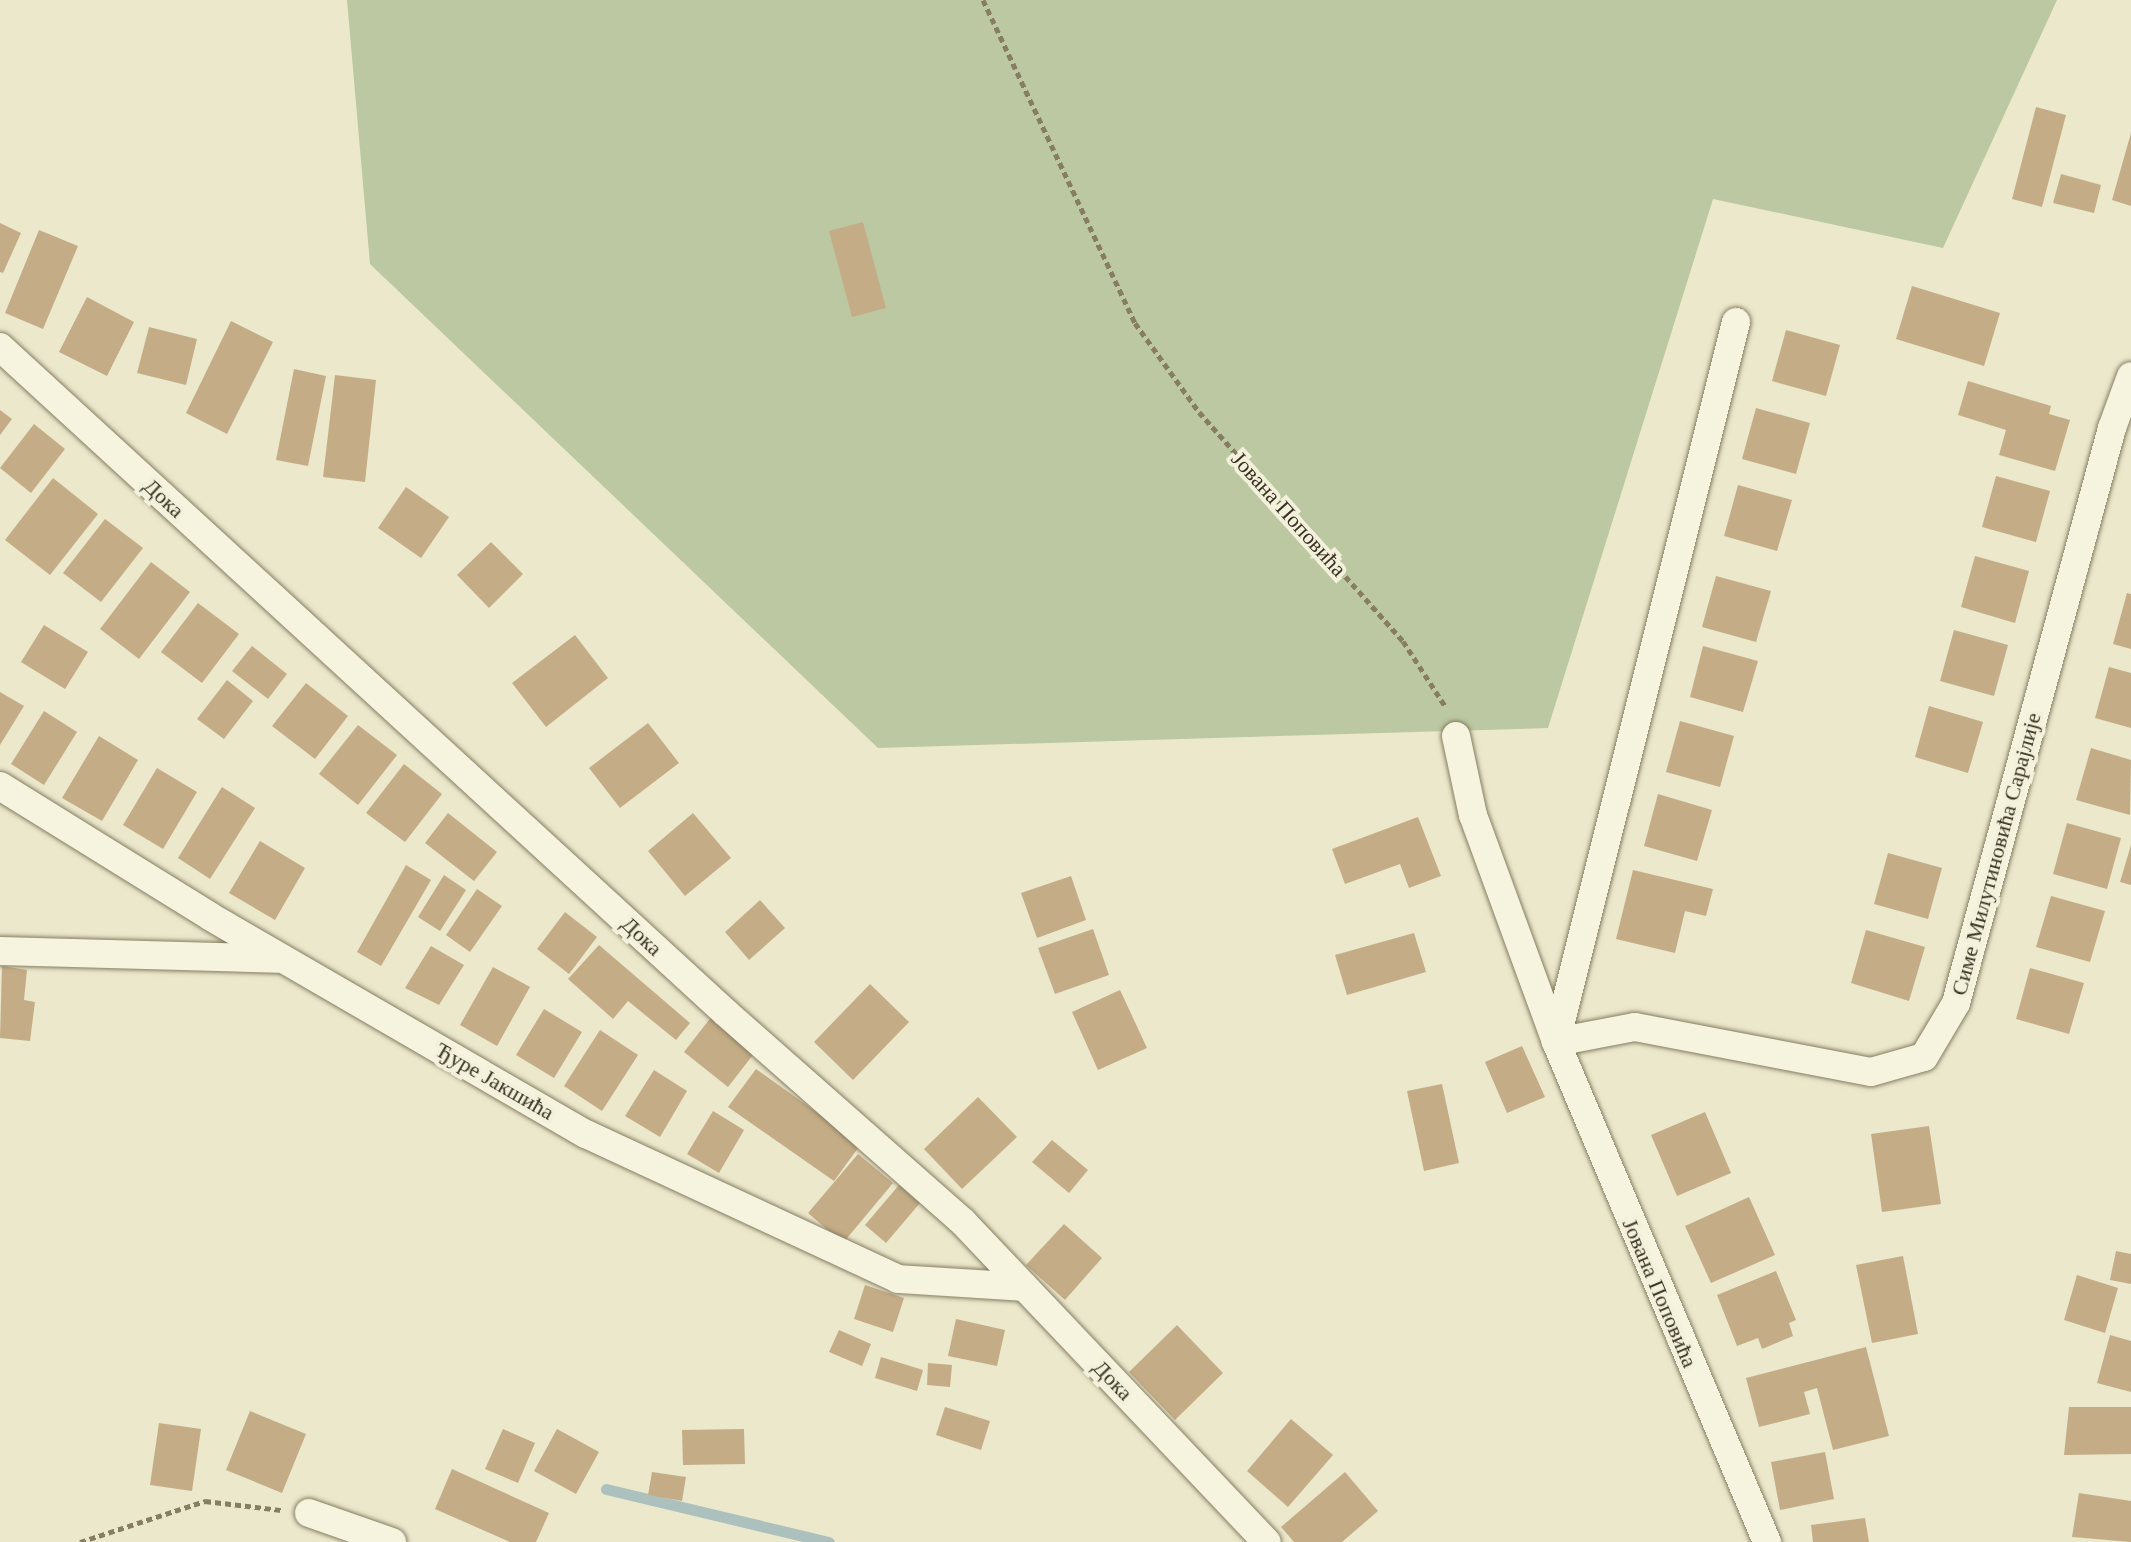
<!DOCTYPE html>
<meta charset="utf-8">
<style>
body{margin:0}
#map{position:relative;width:2131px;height:1542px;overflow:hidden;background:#ebe8cc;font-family:"Times New Roman",serif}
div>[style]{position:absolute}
.green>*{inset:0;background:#bbc8a1}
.stream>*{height:11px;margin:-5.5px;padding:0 5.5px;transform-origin:5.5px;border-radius:5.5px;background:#acc0be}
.building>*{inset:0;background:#c4ad86}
.path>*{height:5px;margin-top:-2.5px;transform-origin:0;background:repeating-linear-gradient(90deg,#867d62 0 6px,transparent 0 10px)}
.roads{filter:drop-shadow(0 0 2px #867d62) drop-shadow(0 0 2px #867d62)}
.street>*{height:28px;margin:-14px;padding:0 14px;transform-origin:14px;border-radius:14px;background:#f6f4df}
span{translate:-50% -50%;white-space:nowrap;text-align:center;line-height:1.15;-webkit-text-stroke:8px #f3f1db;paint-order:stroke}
.street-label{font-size:22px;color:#393223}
</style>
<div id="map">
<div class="green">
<div style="clip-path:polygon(347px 0,2057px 0,1943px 248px,1713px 199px,1548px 728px,878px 748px,370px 264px)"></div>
</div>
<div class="stream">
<div style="left:606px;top:1489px;width:229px;rotate:13.4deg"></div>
</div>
<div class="building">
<div style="clip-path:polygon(2036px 107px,2066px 115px,2042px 207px,2012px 199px)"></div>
<div style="clip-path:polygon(2131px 133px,2131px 206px,2112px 200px)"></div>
<div style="clip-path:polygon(2061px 174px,2101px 185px,2094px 213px,2053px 203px)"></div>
<div style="clip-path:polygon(863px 222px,886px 308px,852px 317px,829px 231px)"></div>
<div style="clip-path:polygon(0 223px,21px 233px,3px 273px,0 272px)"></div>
<div style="clip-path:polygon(39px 230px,78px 246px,43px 329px,5px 313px)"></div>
<div style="clip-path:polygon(1912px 286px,2000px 313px,1984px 366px,1896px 339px)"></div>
<div style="clip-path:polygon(87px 297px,134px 322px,107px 376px,59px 352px)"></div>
<div style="clip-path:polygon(231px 321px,273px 342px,227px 434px,186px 413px)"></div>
<div style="clip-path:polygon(149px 327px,197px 339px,186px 385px,137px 373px)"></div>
<div style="clip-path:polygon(1786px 330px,1840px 345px,1826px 396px,1772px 381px)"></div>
<div style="clip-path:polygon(294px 369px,326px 376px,308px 466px,276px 460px)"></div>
<div style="clip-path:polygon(335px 375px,376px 380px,365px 482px,323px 477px)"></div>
<div style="clip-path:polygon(1968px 381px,2051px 406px,2049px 414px,2070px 420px,2055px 471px,1999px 455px,2006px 430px,1958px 415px)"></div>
<div style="clip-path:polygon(1756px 408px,1810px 423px,1796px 474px,1742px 459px)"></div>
<div style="clip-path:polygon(0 410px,12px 419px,0 435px)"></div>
<div style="clip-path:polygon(34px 424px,65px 449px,31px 493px,0 468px)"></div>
<div style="clip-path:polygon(1996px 476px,2050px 491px,2036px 542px,1982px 527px)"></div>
<div style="clip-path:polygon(53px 478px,98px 514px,50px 575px,5px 540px)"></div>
<div style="clip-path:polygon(1738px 485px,1792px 500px,1777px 551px,1724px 536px)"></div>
<div style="clip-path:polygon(406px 487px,449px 517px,421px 558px,378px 528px)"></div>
<div style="clip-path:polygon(105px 519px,143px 548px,101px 602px,63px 573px)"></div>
<div style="clip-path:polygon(491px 542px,523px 574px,489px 608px,457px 575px)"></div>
<div style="clip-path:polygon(1975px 556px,2029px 571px,2015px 623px,1961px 607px)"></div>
<div style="clip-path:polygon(151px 562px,190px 592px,139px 659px,100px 629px)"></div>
<div style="clip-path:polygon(1716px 576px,1771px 591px,1756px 642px,1702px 627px)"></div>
<div style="clip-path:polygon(2127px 593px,2131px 594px,2131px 649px,2113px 644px)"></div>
<div style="clip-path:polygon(198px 603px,239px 634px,202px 683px,161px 652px)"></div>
<div style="clip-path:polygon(44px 625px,88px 652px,65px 689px,21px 662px)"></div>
<div style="clip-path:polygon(1954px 630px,2008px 645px,1994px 696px,1940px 681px)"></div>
<div style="clip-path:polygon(575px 635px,608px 678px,546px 727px,512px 683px)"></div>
<div style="clip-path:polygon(252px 646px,287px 674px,268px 699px,232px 671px)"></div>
<div style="clip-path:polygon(1703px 646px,1758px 661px,1743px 712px,1690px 697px)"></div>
<div style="clip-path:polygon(2109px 667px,2131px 673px,2131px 728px,2095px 718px)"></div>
<div style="clip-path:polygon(227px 680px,253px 701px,224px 739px,197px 719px)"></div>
<div style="clip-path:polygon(306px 683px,348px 716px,315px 759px,272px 726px)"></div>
<div style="clip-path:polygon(0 692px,24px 706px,0 745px)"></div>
<div style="clip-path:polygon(1929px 706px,1983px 722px,1968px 773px,1915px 757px)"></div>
<div style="clip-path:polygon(44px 711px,77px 732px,44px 785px,11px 764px)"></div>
<div style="clip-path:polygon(1680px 721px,1734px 736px,1720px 787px,1666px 772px)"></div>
<div style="clip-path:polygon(648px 723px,679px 763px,620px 808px,589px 768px)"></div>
<div style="clip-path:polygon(358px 725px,397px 755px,358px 805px,319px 774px)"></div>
<div style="clip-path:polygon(99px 736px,138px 760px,102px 821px,62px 798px)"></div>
<div style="clip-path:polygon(2091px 748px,2131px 760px,2130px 815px,2076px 800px)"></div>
<div style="clip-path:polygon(404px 764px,442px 794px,405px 842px,366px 813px)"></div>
<div style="clip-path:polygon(157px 768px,197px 792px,163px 849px,123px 825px)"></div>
<div style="clip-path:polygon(222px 787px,255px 808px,210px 879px,178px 858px)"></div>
<div style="clip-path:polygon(1658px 794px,1712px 810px,1697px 861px,1644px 846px)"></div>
<div style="clip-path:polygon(448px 813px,497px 852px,474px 881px,425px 843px)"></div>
<div style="clip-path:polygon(693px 813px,731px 858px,685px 896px,648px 851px)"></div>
<div style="clip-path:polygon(1418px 817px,1441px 876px,1409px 888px,1400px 864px,1345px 884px,1332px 849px)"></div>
<div style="clip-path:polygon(2067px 823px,2121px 838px,2107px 889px,2053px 874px)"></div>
<div style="clip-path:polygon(260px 841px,305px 868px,275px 920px,229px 893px)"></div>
<div style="clip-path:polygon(2131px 845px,2131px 885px,2120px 882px)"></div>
<div style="clip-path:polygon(1888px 853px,1942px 868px,1928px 919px,1874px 904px)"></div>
<div style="clip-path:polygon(406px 865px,431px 880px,381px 966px,357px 952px)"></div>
<div style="clip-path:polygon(1633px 870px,1713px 889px,1706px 916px,1685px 911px,1675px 953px,1616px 939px)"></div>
<div style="clip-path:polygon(444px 875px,466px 890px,440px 931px,418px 917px)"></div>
<div style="clip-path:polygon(1071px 876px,1086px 920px,1037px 938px,1021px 893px)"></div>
<div style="clip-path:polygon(477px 889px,502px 906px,470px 952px,446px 935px)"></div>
<div style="clip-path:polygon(2051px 896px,2105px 911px,2090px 962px,2036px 947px)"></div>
<div style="clip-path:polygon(760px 900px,785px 928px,749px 960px,725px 932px)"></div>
<div style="clip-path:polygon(565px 912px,597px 937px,569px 974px,537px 949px)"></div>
<div style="clip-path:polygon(1093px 929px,1109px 975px,1055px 994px,1038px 948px)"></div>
<div style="clip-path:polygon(1866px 930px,1925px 947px,1909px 1001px,1851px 983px)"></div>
<div style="clip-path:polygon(1414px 933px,1426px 972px,1347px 995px,1335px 955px)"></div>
<div style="clip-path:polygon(599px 945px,690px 1023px,676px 1040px,628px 1001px,613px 1019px,568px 979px)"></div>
<div style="clip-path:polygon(431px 946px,464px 965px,439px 1005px,405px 988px)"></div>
<div style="clip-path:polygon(2px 966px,27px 970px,24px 1000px,35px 1002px,30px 1041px,0 1038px)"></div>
<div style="clip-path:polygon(493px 967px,530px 987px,497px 1046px,460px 1025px)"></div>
<div style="clip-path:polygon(2030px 968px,2084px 983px,2069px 1034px,2016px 1019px)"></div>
<div style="clip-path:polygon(870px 984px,909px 1022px,853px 1080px,814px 1042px)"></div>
<div style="clip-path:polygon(1120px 990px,1147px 1048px,1098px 1070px,1072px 1012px)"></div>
<div style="clip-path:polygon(544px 1009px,582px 1032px,554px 1078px,516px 1055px)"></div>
<div style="clip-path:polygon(712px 1016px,756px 1051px,728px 1087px,684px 1052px)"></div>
<div style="clip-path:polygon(600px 1030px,638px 1055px,602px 1111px,564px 1086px)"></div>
<div style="clip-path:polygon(1522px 1046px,1545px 1097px,1507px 1113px,1485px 1062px)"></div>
<div style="clip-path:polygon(756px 1069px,861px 1144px,834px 1181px,728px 1107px)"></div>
<div style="clip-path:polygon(654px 1070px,687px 1091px,660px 1137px,625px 1116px)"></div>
<div style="clip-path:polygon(1442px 1084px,1459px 1163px,1424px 1171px,1407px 1091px)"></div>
<div style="clip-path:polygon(978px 1097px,1017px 1137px,962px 1189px,924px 1149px)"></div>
<div style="clip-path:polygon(713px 1111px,744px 1130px,719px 1173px,687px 1154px)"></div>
<div style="clip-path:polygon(1705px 1112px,1731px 1173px,1677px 1196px,1651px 1135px)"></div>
<div style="clip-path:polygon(1929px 1126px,1941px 1204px,1882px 1212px,1871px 1134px)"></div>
<div style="clip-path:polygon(1052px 1140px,1088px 1170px,1069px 1193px,1032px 1162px)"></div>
<div style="clip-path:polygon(858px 1154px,893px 1183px,843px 1243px,808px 1213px)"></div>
<div style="clip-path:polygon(899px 1185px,920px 1203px,886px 1243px,865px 1225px)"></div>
<div style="clip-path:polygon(1749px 1197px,1775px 1255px,1711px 1283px,1685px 1226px)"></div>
<div style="clip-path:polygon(1064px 1224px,1102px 1258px,1065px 1300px,1026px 1265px)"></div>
<div style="clip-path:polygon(2116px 1251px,2131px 1254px,2131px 1284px,2110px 1280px)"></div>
<div style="clip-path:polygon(1903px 1256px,1918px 1334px,1872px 1343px,1856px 1265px)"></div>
<div style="clip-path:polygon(1776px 1271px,1796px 1320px,1789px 1323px,1793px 1336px,1762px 1349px,1758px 1338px,1737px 1346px,1717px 1295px)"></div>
<div style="clip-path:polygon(2077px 1275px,2118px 1288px,2105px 1333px,2064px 1320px)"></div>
<div style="clip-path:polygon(865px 1285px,904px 1298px,893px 1332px,854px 1319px)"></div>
<div style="clip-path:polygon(956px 1319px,1005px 1330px,997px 1366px,948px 1356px)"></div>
<div style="clip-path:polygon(1177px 1325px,1223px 1373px,1175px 1420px,1129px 1372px)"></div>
<div style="clip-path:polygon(839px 1330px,871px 1344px,862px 1366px,829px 1352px)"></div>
<div style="clip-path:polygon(2110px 1335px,2131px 1341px,2131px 1392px,2097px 1383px)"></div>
<div style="clip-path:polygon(1866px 1347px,1889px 1436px,1833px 1450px,1817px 1388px,1804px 1392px,1810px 1414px,1759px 1427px,1746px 1378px)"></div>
<div style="clip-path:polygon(881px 1357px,923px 1370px,917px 1391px,875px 1378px)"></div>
<div style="clip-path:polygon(928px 1363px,952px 1365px,950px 1387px,927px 1385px)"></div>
<div style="clip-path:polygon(945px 1407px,990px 1421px,981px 1450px,936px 1435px)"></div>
<div style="clip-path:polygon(2069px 1407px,2131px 1407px,2131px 1454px,2064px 1455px)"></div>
<div style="clip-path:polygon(250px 1411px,306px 1434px,282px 1493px,226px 1470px)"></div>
<div style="clip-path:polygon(1291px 1419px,1333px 1455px,1288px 1507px,1247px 1471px)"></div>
<div style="clip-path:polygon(159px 1423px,201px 1429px,192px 1491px,150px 1485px)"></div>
<div style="clip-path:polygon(503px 1429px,535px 1443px,518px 1483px,485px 1469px)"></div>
<div style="clip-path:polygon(557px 1429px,599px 1452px,576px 1494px,534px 1471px)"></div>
<div style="clip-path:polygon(744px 1429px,745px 1464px,683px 1465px,682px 1430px)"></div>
<div style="clip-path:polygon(1825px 1452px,1834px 1499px,1780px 1510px,1771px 1462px)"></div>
<div style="clip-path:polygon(452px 1469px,549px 1513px,536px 1542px,510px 1542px,435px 1509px)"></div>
<div style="clip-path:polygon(652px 1472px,686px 1477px,682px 1501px,648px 1495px)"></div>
<div style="clip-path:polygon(1345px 1472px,1378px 1511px,1342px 1542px,1294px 1542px,1281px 1527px)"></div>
<div style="clip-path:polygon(2079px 1493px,2131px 1501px,2131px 1542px,2072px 1537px)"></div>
<div style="clip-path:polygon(1865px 1518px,1869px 1542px,1813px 1542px,1811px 1525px)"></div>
</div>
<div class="path">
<div style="left:983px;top:0;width:357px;rotate:64.8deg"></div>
<div style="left:1135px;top:323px;width:110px;rotate:54.3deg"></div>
<div style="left:1199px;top:412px;width:307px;rotate:48.3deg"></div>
<div style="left:1403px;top:641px;width:77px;rotate:57.1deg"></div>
<div style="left:80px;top:1542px;width:132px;rotate:-18.2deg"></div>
<div style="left:205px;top:1501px;width:77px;rotate:6.8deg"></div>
</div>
<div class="roads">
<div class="street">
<div style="left:1736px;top:322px;width:742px;rotate:104.04deg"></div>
<div style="left:1556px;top:1042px;width:543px;rotate:67.12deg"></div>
<div style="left:0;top:347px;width:985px;rotate:42.53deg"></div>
<div style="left:726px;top:1013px;width:316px;rotate:41.4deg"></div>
<div style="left:963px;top:1222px;width:441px;rotate:46.5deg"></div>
<div style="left:1456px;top:736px;width:81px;rotate:77.9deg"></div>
<div style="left:1473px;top:815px;width:242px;rotate:69.9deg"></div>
<div style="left:1556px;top:1042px;width:80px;rotate:-10.8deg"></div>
<div style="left:1635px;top:1027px;width:240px;rotate:10.8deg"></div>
<div style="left:1871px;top:1072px;width:55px;rotate:-15.8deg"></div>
<div style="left:1924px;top:1057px;width:63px;rotate:-59.3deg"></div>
<div style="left:1956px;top:1003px;width:596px;rotate:-74.82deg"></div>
<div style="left:2112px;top:428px;width:55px;rotate:-69.9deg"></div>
<div style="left:0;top:786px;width:248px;rotate:31.8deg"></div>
<div style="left:211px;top:917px;width:433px;rotate:30.1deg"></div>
<div style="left:586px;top:1134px;width:344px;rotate:24.9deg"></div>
<div style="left:898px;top:1279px;width:126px;rotate:3.6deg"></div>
<div style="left:0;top:951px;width:278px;rotate:1.6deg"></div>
<div style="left:309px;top:1513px;width:88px;rotate:19.3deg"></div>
</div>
</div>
<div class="street-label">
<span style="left:164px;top:498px;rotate:43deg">Дока</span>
<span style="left:1289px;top:514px;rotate:48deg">Јована Поповића</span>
<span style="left:1996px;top:854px;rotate:-75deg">Симе Милутиновића Сарајлије</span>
<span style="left:642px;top:936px;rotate:43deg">Дока</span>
<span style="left:495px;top:1081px;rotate:30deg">Ђуре Јакшића</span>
<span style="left:1660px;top:1293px;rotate:67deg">Јована Поповића</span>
<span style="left:1113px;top:1380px;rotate:46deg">Дока</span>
</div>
</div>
